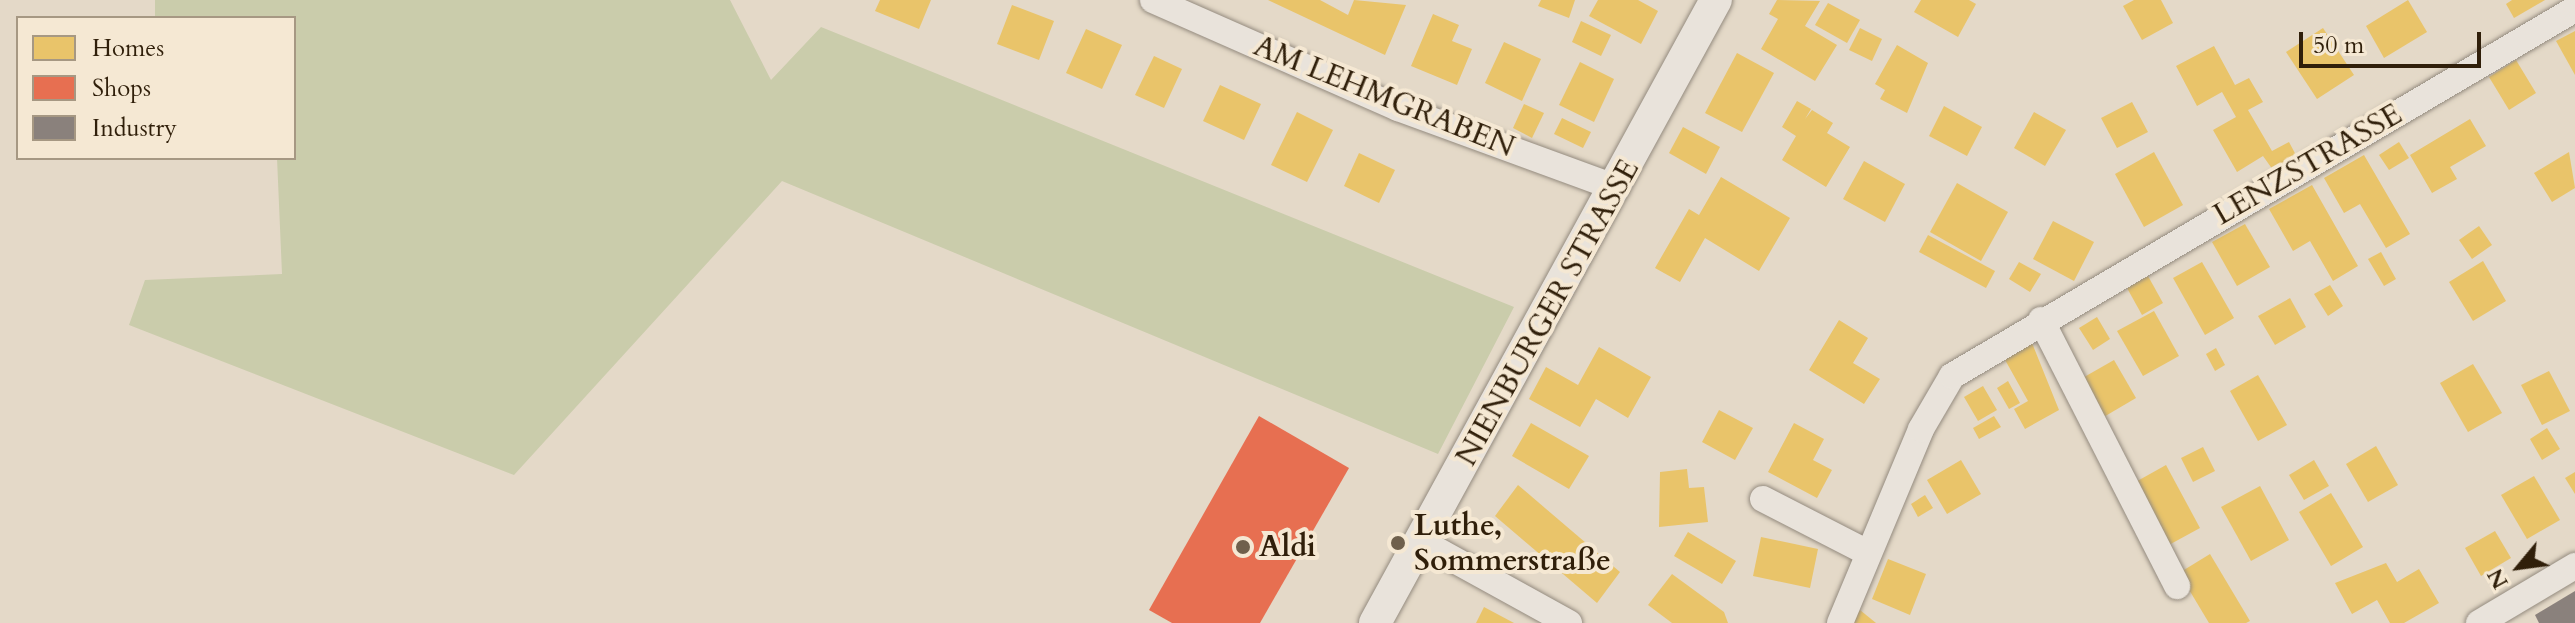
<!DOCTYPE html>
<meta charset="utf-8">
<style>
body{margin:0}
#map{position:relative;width:2575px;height:623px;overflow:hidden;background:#e4d9c8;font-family:Cardo,serif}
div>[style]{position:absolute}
.green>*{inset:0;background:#caccab}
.homes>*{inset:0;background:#e9c46a}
.shops>*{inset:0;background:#e76f51}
.industry>*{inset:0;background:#8a817c}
.roads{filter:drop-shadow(0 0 2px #948b7f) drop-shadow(0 0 2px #948b7f)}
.minor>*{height:26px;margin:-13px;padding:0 13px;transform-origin:13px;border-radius:13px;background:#e9e3db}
.tertiary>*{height:32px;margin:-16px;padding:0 16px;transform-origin:16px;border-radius:16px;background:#e9e3db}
.dots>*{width:22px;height:22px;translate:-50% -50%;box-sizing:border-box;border:4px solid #f5e8d3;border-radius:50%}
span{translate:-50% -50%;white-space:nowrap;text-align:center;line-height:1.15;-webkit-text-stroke:8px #f5e8d3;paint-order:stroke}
.street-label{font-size:30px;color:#301f0a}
.poi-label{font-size:30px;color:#301f0a;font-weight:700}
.left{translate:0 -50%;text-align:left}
.legend{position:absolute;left:16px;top:16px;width:280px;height:144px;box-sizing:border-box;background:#f5e8d3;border:2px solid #a69883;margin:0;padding:10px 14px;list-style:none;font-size:24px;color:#301f0a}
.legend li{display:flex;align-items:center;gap:16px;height:40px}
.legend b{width:40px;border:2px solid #a69883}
.north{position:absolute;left:2479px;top:527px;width:80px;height:80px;-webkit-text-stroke:6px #f5e8d3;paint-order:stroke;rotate:241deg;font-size:22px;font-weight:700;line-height:32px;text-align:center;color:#301f0a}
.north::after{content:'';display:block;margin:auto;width:28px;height:36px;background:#301f0a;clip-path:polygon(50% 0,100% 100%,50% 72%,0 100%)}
.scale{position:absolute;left:2299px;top:32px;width:182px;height:36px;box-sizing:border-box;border:4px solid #301f0a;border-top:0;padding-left:10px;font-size:24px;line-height:28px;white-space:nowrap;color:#301f0a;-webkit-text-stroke:6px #f5e8d3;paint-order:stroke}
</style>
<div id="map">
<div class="green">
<div style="clip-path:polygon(155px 0,730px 0,771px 80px,821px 27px,1514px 307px,1438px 454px,782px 181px,514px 475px,129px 325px,145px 280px,282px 274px,277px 158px,294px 158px,294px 18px,155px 18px)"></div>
</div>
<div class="homes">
<div style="clip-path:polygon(880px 0,931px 0,919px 29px,875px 11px)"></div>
<div style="clip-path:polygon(1268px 0,1320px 0,1348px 15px,1354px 0,1406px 5px,1385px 55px)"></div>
<div style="clip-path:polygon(1541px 0,1575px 0,1569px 18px,1538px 6px)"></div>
<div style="clip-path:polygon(1598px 0,1638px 0,1658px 11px,1641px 44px,1589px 16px)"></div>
<div style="clip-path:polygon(1777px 0,1820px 1px,1805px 26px,1837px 45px,1815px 81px,1761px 49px,1778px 19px,1769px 14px)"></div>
<div style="clip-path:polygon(1921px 0,1969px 0,1976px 4px,1958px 37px,1914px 12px)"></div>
<div style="clip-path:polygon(2134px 0,2161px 0,2173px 23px,2142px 40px,2123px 6px)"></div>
<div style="clip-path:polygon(2408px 0,2427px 32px,2384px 58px,2366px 26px)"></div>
<div style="clip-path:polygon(2512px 0,2545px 0,2514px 18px,2506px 4px)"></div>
<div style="clip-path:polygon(1828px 3px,1860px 20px,1847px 43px,1815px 25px)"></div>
<div style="clip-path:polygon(1012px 5px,1054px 21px,1039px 60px,997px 44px)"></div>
<div style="clip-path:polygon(1433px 14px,1459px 25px,1452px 41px,1472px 49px,1457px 85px,1411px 66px)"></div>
<div style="clip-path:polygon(1581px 21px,1611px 35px,1601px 56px,1572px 42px)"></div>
<div style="clip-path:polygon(1860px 28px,1882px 39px,1872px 61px,1849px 50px)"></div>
<div style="clip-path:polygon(2323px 28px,2354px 75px,2317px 99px,2286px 52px)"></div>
<div style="clip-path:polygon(1086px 29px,1122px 45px,1102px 89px,1066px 73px)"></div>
<div style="clip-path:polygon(2575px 31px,2575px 75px,2556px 41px)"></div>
<div style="clip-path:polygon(1504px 42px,1541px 59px,1522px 101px,1485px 83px)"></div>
<div style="clip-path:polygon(1897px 45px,1928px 63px,1907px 113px,1880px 99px,1885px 90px,1875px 84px)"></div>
<div style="clip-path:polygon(2214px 46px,2235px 85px,2249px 78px,2263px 102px,2248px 110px,2272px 151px,2289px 142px,2297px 157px,2273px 170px,2263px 156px,2237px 172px,2213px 130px,2236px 117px,2222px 92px,2197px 106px,2176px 66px)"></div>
<div style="clip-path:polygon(1737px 53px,1774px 73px,1742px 132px,1705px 113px)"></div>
<div style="clip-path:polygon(1154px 56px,1182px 69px,1164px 108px,1135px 95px)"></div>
<div style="clip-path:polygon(2516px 60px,2536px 93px,2509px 110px,2489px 77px)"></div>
<div style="clip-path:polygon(1580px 62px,1614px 79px,1594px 122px,1559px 105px)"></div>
<div style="clip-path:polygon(1220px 85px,1261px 104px,1244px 140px,1203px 121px)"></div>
<div style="clip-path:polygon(1797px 101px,1811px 109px,1805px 119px,1812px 110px,1833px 123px,1827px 133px,1850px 147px,1826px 187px,1782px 160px,1796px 136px,1782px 127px)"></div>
<div style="clip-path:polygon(2132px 102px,2148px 132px,2117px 148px,2101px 118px)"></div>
<div style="clip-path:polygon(1524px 104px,1544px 113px,1532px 138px,1513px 128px)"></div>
<div style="clip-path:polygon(1944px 106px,1982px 127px,1967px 156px,1929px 136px)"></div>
<div style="clip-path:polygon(1297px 112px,1333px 130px,1307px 182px,1271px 165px)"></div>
<div style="clip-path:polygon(2034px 112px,2066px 130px,2045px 166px,2014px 148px)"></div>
<div style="clip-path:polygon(1562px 118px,1591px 132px,1583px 148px,1554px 134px)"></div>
<div style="clip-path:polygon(2470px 119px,2486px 146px,2450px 167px,2457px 179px,2432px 193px,2410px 155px)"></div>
<div style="clip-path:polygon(1683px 127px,1720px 147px,1706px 174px,1669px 153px)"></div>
<div style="clip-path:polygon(2399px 142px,2409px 158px,2389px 170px,2379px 155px)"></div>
<div style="clip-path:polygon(2154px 152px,2183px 205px,2144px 227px,2115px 174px)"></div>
<div style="clip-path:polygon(2569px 152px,2575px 188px,2552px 202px,2534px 173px)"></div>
<div style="clip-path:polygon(1359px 153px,1395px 170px,1379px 203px,1344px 186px)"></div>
<div style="clip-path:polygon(2364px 155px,2410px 234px,2386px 248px,2360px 204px,2344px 213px,2324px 178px)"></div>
<div style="clip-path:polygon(1864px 161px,1905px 184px,1885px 222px,1843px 199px)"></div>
<div style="clip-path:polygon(1721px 177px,1790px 218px,1759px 271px,1705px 238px,1680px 282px,1655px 268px,1689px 209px,1699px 215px)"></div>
<div style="clip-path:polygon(1957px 183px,2008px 212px,1981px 261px,1930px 232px)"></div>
<div style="clip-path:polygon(2312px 185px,2358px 266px,2333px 281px,2310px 241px,2293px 251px,2269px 209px)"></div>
<div style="clip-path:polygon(2053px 221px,2094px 242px,2074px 281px,2033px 259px)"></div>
<div style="clip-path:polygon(2245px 224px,2270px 267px,2237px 286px,2212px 242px)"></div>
<div style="clip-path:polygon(2479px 226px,2492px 245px,2472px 259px,2459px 240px)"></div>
<div style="clip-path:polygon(1928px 235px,1995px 271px,1986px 288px,1919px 252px)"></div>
<div style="clip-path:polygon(2381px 252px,2396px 279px,2384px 286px,2368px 259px)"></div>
<div style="clip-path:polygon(2483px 261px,2506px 301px,2473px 321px,2449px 282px)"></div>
<div style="clip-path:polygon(2019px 262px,2041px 274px,2030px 292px,2009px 279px)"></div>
<div style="clip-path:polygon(2202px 262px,2234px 318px,2205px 335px,2173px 278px)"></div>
<div style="clip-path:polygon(2148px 276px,2163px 303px,2142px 315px,2127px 288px)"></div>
<div style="clip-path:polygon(2330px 285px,2343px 306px,2328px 316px,2314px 294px)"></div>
<div style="clip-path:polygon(2290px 298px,2306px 327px,2275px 345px,2258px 316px)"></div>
<div style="clip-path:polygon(2154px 311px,2179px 356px,2143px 376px,2117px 331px)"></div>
<div style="clip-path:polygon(2097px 317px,2110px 339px,2093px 350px,2079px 328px)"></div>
<div style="clip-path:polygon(1839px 320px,1868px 338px,1853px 363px,1880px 379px,1864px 404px,1809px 370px)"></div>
<div style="clip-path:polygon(2032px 343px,2059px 410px,2025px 429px,2014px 409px,2028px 401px,2004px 358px)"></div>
<div style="clip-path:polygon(1599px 347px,1651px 377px,1628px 418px,1596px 399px,1580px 427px,1529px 399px,1546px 367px,1578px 385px)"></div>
<div style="clip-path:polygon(2216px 348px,2225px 365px,2215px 371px,2206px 354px)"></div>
<div style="clip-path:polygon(2114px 360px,2136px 398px,2102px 418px,2079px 380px)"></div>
<div style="clip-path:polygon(2473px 364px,2502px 413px,2468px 432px,2440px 383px)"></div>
<div style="clip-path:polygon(2549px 371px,2570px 411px,2542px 425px,2521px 385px)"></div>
<div style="clip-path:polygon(2258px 375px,2287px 425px,2258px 441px,2230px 391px)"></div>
<div style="clip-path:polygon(2008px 381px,2020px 403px,2009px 409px,1997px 388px)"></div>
<div style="clip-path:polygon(1983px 386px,1997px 410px,1978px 421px,1964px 397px)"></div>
<div style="clip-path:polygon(1719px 410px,1753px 428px,1735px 460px,1702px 442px)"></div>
<div style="clip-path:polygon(1994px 416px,2001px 427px,1979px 439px,1973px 428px)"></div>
<div style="clip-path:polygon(1531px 423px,1589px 456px,1569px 489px,1512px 456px)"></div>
<div style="clip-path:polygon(1794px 423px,1824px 439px,1813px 460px,1832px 470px,1817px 498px,1768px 472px)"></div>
<div style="clip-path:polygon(2547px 428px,2560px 449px,2542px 460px,2530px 439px)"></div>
<div style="clip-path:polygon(2376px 446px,2398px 485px,2368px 502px,2346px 464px)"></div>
<div style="clip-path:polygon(2203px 447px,2215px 471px,2193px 482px,2181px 458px)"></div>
<div style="clip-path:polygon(1961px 460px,1981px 494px,1947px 514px,1927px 480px)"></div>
<div style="clip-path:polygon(2314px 460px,2329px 486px,2304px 500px,2289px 475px)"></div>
<div style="clip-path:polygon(2166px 465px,2200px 528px,2167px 546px,2132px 484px)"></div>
<div style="clip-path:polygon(1687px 469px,1689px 488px,1704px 487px,1708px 522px,1659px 527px,1660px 472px)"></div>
<div style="clip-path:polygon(2575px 472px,2575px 494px,2565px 478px)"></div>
<div style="clip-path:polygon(2534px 476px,2560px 520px,2527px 539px,2501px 495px)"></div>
<div style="clip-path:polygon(1518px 485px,1620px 572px,1597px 603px,1495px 516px)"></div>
<div style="clip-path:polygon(2260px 486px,2289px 540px,2251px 561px,2221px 507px)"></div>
<div style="clip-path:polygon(2331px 493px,2363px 547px,2331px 566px,2299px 512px)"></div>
<div style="clip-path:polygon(1925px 495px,1933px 508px,1918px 517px,1911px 504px)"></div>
<div style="clip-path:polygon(2495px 531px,2511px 558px,2481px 576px,2465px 548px)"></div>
<div style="clip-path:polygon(1688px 532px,1736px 561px,1722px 584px,1674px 556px)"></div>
<div style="clip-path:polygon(1761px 537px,1818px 549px,1810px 588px,1753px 576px)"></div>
<div style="clip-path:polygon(2210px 554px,2250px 621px,2246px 623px,2209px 623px,2179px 573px)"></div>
<div style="clip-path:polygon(1888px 559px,1926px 574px,1910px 615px,1872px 599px)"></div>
<div style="clip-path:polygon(2386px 563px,2397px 582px,2419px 569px,2439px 603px,2404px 623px,2390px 623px,2377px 600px,2352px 614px,2335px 583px)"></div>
<div style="clip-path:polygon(1672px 574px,1724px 612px,1728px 623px,1672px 623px,1648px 605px)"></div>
<div style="clip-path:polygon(1484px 607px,1514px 623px,1476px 623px)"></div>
<div style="clip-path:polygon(1860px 610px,1876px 623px,1851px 623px)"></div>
</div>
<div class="shops">
<div style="clip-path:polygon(1259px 416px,1349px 468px,1260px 623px,1172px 623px,1149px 610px)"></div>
</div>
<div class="industry">
<div style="clip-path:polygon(2575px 591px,2575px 623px,2539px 623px,2535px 615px)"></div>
</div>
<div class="roads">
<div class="minor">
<div style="left:1153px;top:0;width:268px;rotate:23.8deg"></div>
<div style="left:1398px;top:108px;width:233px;rotate:20.1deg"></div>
<div style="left:2041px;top:320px;width:299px;rotate:62.9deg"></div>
<div style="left:1763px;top:499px;width:116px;rotate:27.2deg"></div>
<div style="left:1422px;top:542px;width:168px;rotate:28.9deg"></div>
<div style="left:1840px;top:623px;width:210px;rotate:-67.3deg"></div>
<div style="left:1921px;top:429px;width:61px;rotate:-59.7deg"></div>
<div style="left:1952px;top:376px;width:723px;rotate:-30.5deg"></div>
<div style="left:2479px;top:623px;width:112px;rotate:-30.7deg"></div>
</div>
<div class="tertiary">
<div style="left:1375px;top:623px;width:710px;rotate:-61.31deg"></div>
</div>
</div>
<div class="dots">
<div style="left:1398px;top:543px;background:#6f604c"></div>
<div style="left:1243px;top:547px;background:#6f604c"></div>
</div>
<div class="street-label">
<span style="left:1384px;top:97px;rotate:22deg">AM LEHMGRABEN</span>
<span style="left:2308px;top:165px;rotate:-30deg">LENZSTRASSE</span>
<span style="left:1548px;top:313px;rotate:-61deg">NIENBURGER STRASSE</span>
</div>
<div class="poi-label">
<span class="left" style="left:1414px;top:543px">Luthe,<br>Sommerstraße</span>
<span class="left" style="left:1259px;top:547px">Aldi</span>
</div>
<ul class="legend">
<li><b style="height:22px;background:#e9c46a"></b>Homes</li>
<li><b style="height:22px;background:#e76f51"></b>Shops</li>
<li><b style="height:22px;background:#8a817c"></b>Industry</li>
</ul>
<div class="north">N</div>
<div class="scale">50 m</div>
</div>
